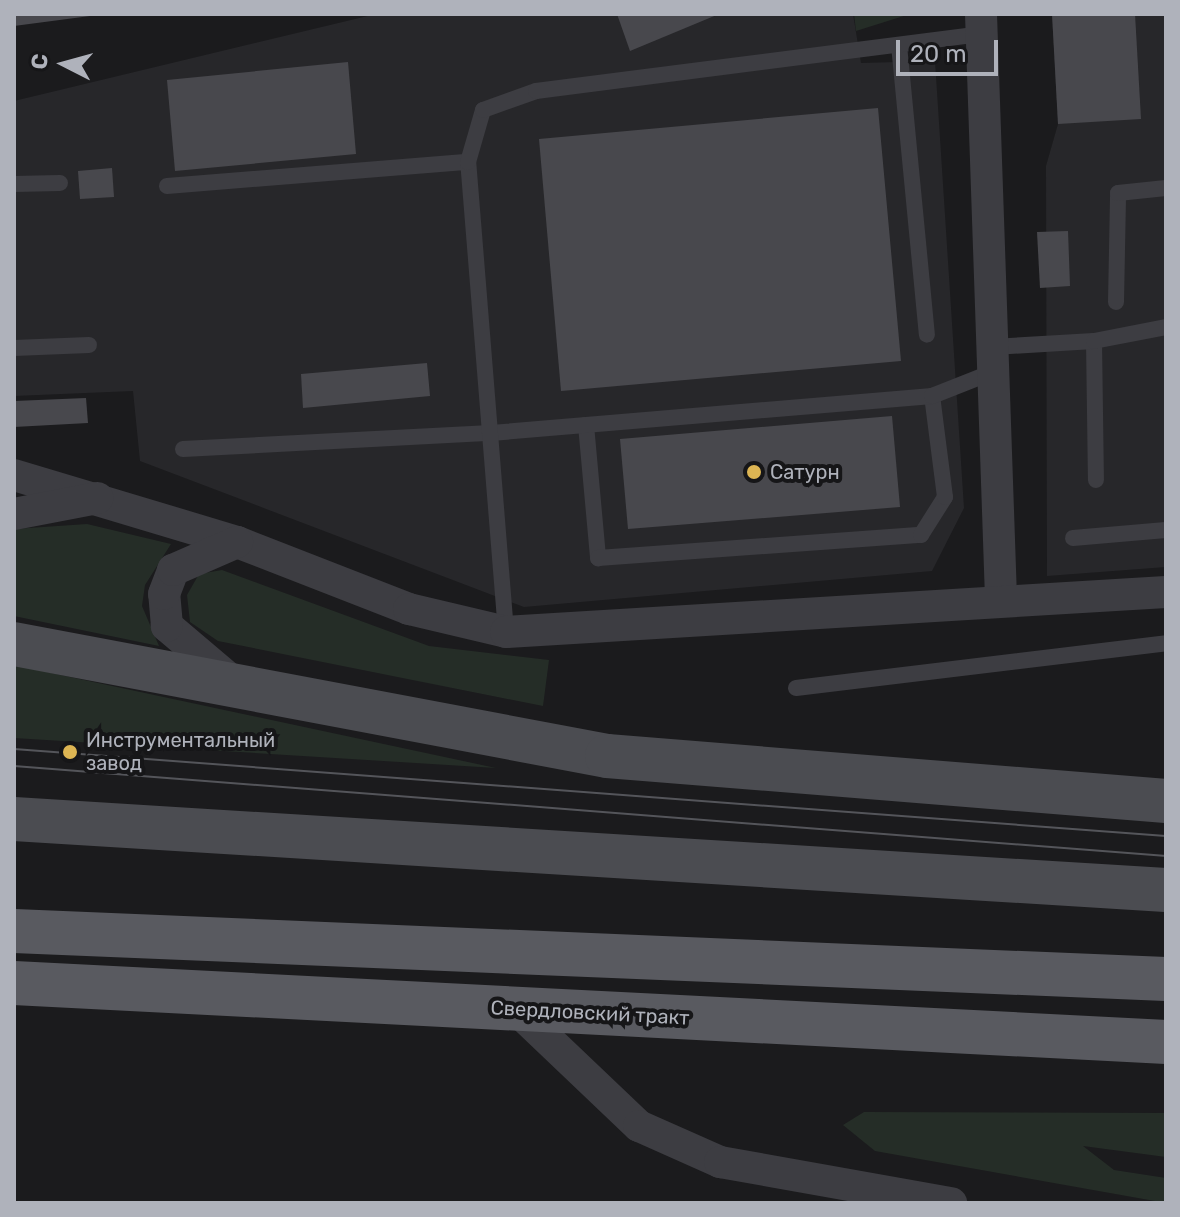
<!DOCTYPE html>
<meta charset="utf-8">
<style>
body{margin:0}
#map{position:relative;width:1180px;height:1217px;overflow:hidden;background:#1b1b1d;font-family:Rubik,sans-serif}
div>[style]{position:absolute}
.built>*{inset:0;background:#27272a}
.green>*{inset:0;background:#252d27}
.building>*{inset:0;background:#48484d}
.service>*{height:16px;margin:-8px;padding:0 8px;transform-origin:8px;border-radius:8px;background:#3d3d42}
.minor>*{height:32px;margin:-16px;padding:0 16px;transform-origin:16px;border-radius:16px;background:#3d3d42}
.secondary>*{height:44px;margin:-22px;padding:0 22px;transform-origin:22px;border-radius:22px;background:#4b4c51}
.primary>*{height:44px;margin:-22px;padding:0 22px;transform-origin:22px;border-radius:22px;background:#595a60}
.tram>*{height:2px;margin:-1px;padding:0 1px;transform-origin:1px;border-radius:1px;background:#54555a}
.dots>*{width:22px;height:22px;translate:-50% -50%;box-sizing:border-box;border:4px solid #161618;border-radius:50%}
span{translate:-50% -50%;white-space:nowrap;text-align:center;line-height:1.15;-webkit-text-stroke:8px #161618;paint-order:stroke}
.poi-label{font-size:20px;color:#afb2bb}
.left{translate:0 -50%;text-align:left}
.street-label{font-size:20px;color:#afb2bb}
.frame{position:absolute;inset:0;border:16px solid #afb2bb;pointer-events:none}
.north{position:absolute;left:24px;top:24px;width:80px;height:80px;-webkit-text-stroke:6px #161618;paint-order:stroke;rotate:276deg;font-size:22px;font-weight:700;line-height:32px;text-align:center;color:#afb2bb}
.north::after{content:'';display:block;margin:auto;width:28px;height:36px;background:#afb2bb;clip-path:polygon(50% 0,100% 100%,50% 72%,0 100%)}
.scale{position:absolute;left:896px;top:40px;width:102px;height:36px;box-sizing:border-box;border:4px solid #afb2bb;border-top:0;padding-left:10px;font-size:24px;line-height:28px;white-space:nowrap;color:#afb2bb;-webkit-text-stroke:6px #161618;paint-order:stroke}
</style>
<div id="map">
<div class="built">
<div style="clip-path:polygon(376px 14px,853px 14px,861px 63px,935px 61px,964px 508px,932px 571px,524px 607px,140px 461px,133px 391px,14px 396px,14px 101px)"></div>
<div style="clip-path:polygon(1052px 14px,1166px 14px,1166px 567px,1047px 576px,1046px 166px,1058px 124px)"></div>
</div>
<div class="green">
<div style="clip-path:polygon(854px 14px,910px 14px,856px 31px)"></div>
<div style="clip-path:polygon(87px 524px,171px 544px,145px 585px,142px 606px,159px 646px,14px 616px,14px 529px)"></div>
<div style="clip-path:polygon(222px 570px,429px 646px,549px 660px,543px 706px,218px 641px,190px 622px,187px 595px,199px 574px)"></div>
<div style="clip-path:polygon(14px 665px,496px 768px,14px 738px)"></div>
<div style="clip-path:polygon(864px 1112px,1166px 1113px,1166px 1157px,1083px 1146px,1114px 1170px,1166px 1178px,1166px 1203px,875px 1151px,843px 1125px)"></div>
</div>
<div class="building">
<div style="clip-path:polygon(14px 14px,90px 14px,90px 16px,14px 26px)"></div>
<div style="clip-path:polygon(617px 14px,719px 14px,630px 51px)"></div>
<div style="clip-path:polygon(1052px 14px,1135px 14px,1141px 119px,1058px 124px)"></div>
<div style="clip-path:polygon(348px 62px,356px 154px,175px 171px,167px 80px)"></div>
<div style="clip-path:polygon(878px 108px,901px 361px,561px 391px,539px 139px)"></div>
<div style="clip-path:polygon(112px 168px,114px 197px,80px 199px,78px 171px)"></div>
<div style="clip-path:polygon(1068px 231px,1070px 286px,1040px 288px,1037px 232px)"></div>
<div style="clip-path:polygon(427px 363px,430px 396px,303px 408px,301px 374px)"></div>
<div style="clip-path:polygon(86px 398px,88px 423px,14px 427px,14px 401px)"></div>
<div style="clip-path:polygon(892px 416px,900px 507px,628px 529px,620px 439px)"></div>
</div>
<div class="service">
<div style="left:899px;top:45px;width:291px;rotate:84.5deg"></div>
<div style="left:14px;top:184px;width:46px;rotate:-1.2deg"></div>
<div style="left:167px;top:186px;width:302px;rotate:-4.6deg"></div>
<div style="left:1116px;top:302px;width:109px;rotate:-88.9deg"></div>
<div style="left:1118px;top:193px;width:48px;rotate:-5.9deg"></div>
<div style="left:1094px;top:341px;width:139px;rotate:89.2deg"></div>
<div style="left:993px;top:347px;width:101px;rotate:-3.4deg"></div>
<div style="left:1094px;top:341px;width:73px;rotate:-11deg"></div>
<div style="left:14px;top:348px;width:75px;rotate:-2.3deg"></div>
<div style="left:586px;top:425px;width:134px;rotate:84.8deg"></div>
<div style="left:598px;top:558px;width:324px;rotate:-4.1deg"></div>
<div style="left:921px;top:535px;width:45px;rotate:-57.7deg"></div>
<div style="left:945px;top:497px;width:102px;rotate:-97.3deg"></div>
<div style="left:183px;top:449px;width:308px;rotate:-3deg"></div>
<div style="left:491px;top:433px;width:443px;rotate:-4.8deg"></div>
<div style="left:932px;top:396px;width:66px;rotate:-21.5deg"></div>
<div style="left:1073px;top:538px;width:93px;rotate:-4.9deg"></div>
<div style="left:506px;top:632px;width:472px;rotate:-94.6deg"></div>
<div style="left:468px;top:162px;width:54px;rotate:-73.9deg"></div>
<div style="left:483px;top:110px;width:56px;rotate:-19.7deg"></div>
<div style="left:536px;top:91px;width:450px;rotate:-7.3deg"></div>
<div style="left:796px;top:688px;width:373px;rotate:-6.9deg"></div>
</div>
<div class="minor">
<div style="left:981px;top:14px;width:585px;rotate:88.04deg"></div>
<div style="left:14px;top:475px;width:233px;rotate:16.7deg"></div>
<div style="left:237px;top:542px;width:185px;rotate:21.3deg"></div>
<div style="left:409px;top:609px;width:100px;rotate:13.3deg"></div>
<div style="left:506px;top:632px;width:661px;rotate:-3.47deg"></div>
<div style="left:14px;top:514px;width:85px;rotate:-10.9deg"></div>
<div style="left:233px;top:682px;width:87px;rotate:-139.7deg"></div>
<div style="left:167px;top:626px;width:32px;rotate:-95deg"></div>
<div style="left:164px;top:594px;width:26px;rotate:-69deg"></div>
<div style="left:173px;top:570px;width:70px;rotate:-23.6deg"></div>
<div style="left:517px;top:1010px;width:168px;rotate:43.6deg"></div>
<div style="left:639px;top:1126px;width:89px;rotate:24deg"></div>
<div style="left:720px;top:1162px;width:235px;rotate:10.1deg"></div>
</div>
<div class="secondary">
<div style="left:14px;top:644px;width:603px;rotate:10.7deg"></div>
<div style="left:607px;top:756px;width:561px;rotate:4.6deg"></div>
<div style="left:14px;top:819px;width:1154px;rotate:3.53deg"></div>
</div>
<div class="primary">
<div style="left:14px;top:931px;width:1153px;rotate:2.39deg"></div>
<div style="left:14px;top:983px;width:1154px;rotate:2.93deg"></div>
</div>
<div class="tram">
<div style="left:14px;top:749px;width:1155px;rotate:4.32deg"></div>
<div style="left:14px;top:766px;width:1156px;rotate:4.47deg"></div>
</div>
<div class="dots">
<div style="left:754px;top:472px;background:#ddb553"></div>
<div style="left:70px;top:752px;background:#ddb553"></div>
</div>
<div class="poi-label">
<span class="left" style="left:770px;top:472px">Сатурн</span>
<span class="left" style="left:86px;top:752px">Инструментальный<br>завод</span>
</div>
<div class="street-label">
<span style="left:590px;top:1013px;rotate:3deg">Свердловский тракт</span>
</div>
<div class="frame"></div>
<div class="north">С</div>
<div class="scale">20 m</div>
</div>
